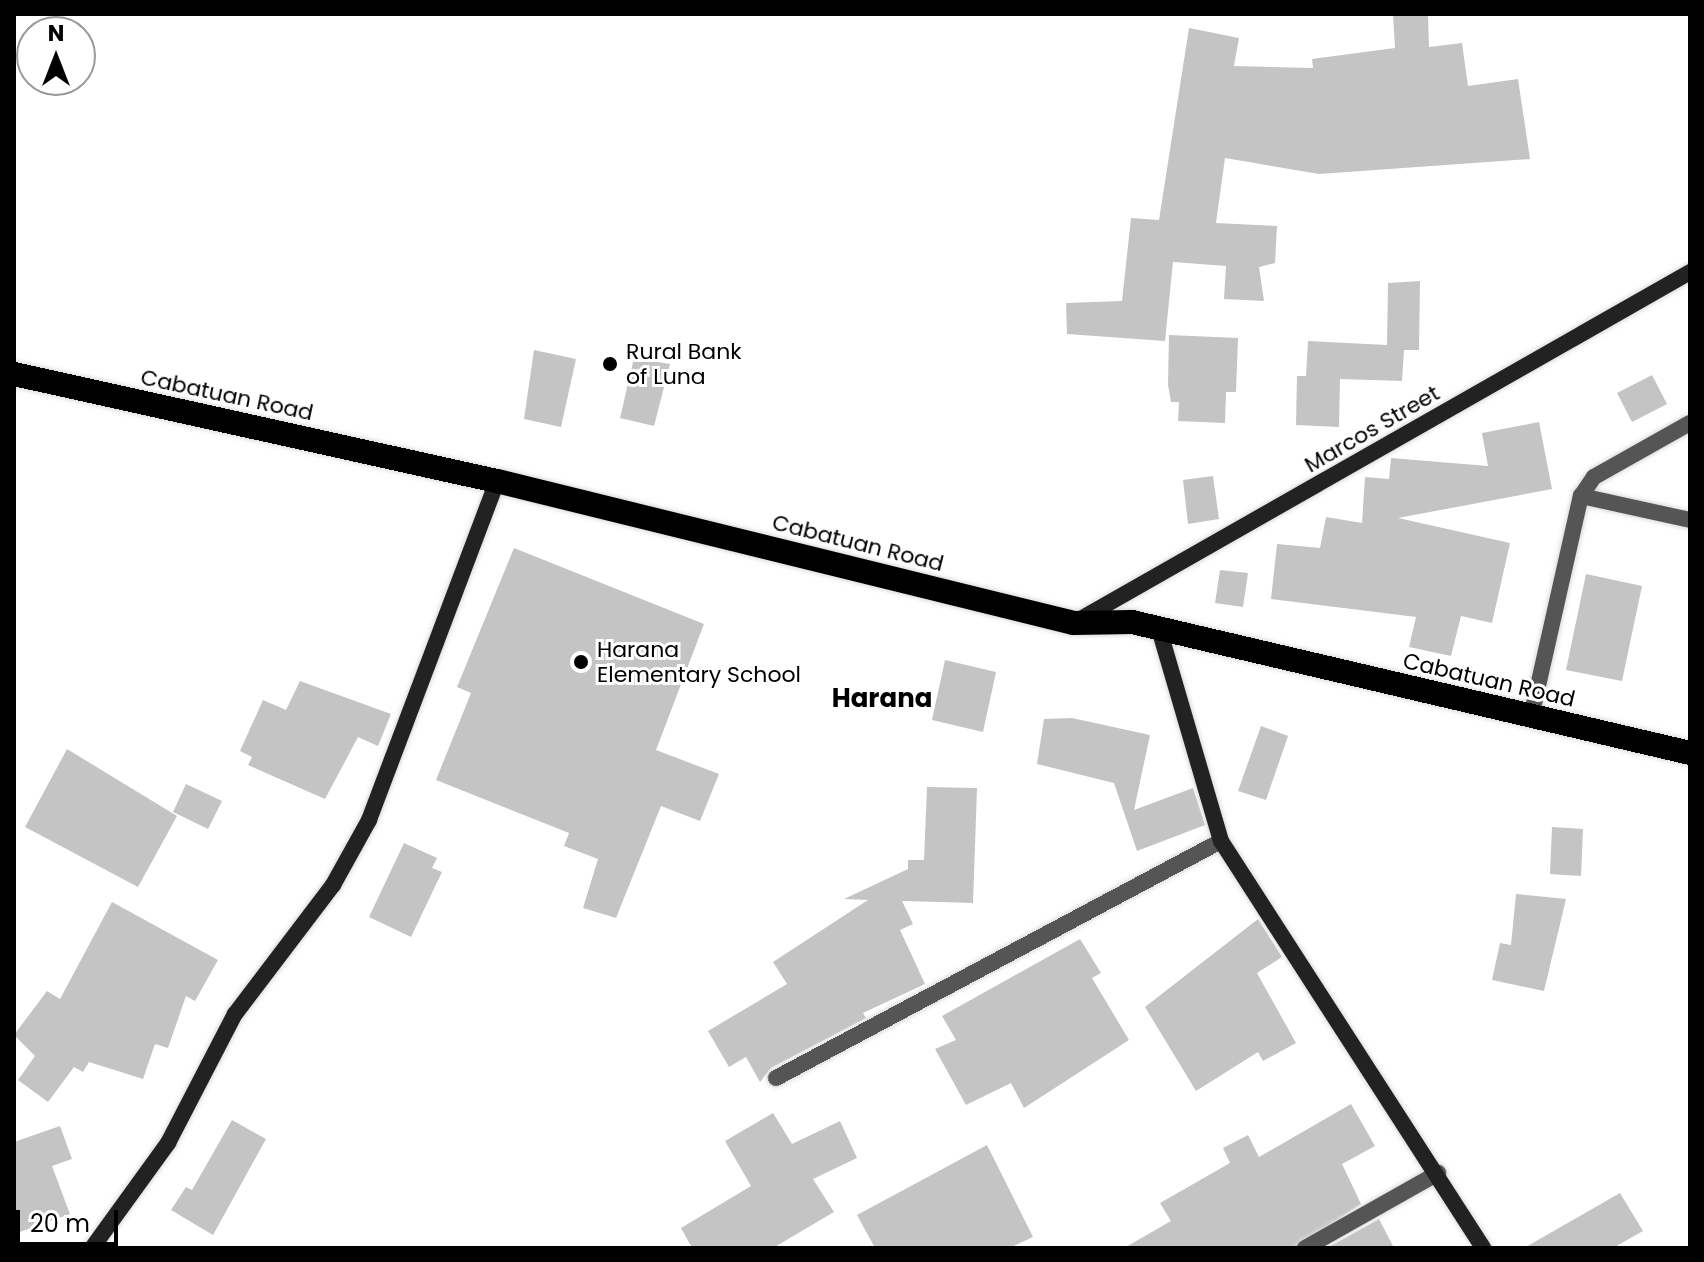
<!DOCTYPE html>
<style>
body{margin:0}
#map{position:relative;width:1704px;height:1262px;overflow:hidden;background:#fff;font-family:Poppins,sans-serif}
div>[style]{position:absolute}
.building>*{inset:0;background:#c4c4c4}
.roads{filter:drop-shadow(0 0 2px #dbdbdb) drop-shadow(0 0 2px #dbdbdb)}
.street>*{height:16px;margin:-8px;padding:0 8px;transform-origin:8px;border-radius:8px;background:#555}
.secondary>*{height:16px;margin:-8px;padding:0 8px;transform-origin:8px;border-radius:8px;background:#222}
.highway>*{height:24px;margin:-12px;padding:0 12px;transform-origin:12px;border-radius:12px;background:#000}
.dots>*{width:22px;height:22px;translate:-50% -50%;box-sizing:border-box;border:4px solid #fff;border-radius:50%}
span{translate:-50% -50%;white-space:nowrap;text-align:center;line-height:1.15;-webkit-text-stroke:6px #fff;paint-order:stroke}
.poi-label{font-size:22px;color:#000}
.left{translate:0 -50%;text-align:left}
.street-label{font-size:22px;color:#000}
.quarter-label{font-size:26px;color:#000;font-weight:700}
.frame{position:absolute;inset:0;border:16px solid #000;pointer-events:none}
.north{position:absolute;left:16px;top:16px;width:80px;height:80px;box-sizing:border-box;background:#fff;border:2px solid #999;border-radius:50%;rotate:0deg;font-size:22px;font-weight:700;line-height:32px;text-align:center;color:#000}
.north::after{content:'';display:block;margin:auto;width:28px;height:36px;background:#000;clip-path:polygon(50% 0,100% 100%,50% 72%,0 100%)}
.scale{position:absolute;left:16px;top:1210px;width:102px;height:36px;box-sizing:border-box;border:4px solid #000;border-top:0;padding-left:10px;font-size:24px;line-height:28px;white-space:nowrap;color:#000;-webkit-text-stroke:6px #fff;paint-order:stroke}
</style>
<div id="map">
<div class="building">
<div style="clip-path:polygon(1393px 14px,1428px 14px,1429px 47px,1462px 43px,1468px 86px,1518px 79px,1530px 159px,1319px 174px,1225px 158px,1216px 223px,1277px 226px,1275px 263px,1259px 267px,1264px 301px,1224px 299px,1226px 266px,1173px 262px,1165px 341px,1067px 334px,1066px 303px,1122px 301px,1131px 218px,1159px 220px,1189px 28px,1239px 38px,1234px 66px,1313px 68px,1312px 59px,1395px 48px)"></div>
<div style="clip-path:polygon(1420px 281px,1419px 350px,1404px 350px,1402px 381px,1340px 379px,1339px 427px,1296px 425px,1297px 376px,1306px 376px,1308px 341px,1387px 345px,1388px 283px)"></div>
<div style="clip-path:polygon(1169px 335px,1238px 338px,1236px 392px,1226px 392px,1225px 423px,1178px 421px,1179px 402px,1171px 402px,1168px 385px)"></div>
<div style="clip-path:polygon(534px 350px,576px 359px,561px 427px,524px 419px)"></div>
<div style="clip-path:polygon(634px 358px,670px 364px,654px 426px,620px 418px)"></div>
<div style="clip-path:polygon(1652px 375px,1667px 404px,1632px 422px,1617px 393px)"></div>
<div style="clip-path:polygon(1539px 422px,1552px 489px,1398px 518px,1510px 543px,1492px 623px,1461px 616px,1451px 656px,1409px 647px,1416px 617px,1271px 599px,1277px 544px,1320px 548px,1326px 517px,1362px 523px,1365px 477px,1389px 479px,1391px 458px,1488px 466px,1482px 433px)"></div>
<div style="clip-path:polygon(1213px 476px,1219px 519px,1188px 524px,1183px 480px)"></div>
<div style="clip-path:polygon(514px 548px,704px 624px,656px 750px,719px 774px,700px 821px,661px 806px,616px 918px,583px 908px,598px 859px,564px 846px,569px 833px,436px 780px,471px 693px,457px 687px)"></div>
<div style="clip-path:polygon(1220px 570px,1248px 573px,1243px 607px,1215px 603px)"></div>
<div style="clip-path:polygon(1586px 574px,1642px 586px,1622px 681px,1566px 670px)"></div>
<div style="clip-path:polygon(945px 660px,996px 672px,983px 732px,932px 720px)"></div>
<div style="clip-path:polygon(300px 681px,391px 714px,378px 746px,358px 737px,325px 799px,248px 765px,252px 757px,240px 751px,263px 700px,286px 710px)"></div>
<div style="clip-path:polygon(1072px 718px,1150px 735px,1134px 810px,1193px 788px,1205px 825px,1137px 851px,1114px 783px,1037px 764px,1044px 719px)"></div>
<div style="clip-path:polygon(1261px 726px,1288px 736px,1266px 800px,1238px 791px)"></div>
<div style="clip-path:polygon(67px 749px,177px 816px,138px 887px,25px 827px)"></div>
<div style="clip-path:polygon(186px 784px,222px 801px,208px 829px,173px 812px)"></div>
<div style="clip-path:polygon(927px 787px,977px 788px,973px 903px,902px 901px,913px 924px,900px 930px,925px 984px,863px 1013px,866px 1018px,771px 1068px,760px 1082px,746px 1057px,729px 1067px,708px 1031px,787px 984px,773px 962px,868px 900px,844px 899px,908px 869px,908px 860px,924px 860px)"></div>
<div style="clip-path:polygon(1552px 827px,1583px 829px,1581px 876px,1550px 874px)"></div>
<div style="clip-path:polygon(404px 843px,437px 858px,432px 868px,442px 872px,411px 937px,369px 917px)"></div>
<div style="clip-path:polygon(1516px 894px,1566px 899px,1544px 991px,1492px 980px,1500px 943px,1511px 945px)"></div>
<div style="clip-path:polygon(112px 902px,218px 960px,195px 1001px,186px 996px,168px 1048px,155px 1044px,143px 1079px,89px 1062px,83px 1072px,74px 1067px,48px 1102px,18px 1080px,35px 1056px,14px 1035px,47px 991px,60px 999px)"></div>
<div style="clip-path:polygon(1258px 919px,1282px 957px,1257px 973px,1296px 1043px,1263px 1061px,1258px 1052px,1196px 1091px,1145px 1007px)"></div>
<div style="clip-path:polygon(1080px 939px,1101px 973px,1092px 978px,1129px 1040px,1024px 1108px,1011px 1083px,966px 1105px,935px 1049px,956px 1040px,942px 1016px)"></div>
<div style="clip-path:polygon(1351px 1104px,1375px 1146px,1342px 1164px,1361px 1204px,1294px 1248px,1124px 1248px,1171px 1221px,1160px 1203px,1230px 1163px,1223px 1148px,1248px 1135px,1259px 1157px)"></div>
<div style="clip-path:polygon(773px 1113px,792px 1144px,840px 1121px,857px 1158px,813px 1179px,834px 1212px,773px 1248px,692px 1248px,681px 1228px,751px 1186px,725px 1141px)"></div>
<div style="clip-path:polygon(232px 1120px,266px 1139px,213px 1235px,171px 1210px,186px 1187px,192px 1190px)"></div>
<div style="clip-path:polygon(60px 1126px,72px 1159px,52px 1166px,70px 1214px,14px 1234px,14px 1142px)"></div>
<div style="clip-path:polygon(987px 1145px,1033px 1237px,1009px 1248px,875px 1248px,857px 1215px)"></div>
<div style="clip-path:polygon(1620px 1193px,1643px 1231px,1613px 1248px,1524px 1248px)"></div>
<div style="clip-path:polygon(1379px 1219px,1394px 1248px,1327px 1248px)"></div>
</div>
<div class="roads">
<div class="street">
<div style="left:1581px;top:496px;width:112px;rotate:12.4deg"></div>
<div style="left:1531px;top:717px;width:227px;rotate:-77.3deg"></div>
<div style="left:1581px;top:496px;width:23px;rotate:-56deg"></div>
<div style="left:1594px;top:477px;width:110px;rotate:-29.4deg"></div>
<div style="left:776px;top:1078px;width:504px;rotate:-28.04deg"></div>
<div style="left:1305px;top:1248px;width:153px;rotate:-29.4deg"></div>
</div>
<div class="secondary">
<div style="left:1079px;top:620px;width:703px;rotate:-29.66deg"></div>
<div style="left:1159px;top:629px;width:221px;rotate:73.7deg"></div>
<div style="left:1221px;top:841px;width:484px;rotate:57.2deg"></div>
<div style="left:92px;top:1248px;width:130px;rotate:-54.1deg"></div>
<div style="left:168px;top:1143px;width:145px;rotate:-62.6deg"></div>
<div style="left:235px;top:1014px;width:162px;rotate:-52.8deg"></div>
<div style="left:333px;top:885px;width:74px;rotate:-61deg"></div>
<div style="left:369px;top:820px;width:362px;rotate:-69.3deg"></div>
</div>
<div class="highway">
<div style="left:14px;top:374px;width:495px;rotate:12.5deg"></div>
<div style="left:497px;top:481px;width:594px;rotate:13.83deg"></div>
<div style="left:1074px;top:623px;width:58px;rotate:-1deg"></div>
<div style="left:1132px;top:622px;width:573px;rotate:13.21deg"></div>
</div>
</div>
<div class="dots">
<div style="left:610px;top:364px;background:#000"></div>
<div style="left:581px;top:662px;background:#000"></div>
</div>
<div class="poi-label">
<span class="left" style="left:626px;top:364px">Rural Bank<br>of Luna</span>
<span class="left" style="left:597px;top:662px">Harana<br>Elementary School</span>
</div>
<div class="street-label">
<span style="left:227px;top:395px;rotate:12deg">Cabatuan Road</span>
<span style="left:1372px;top:429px;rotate:-30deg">Marcos Street</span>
<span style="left:858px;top:543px;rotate:14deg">Cabatuan Road</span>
<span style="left:1489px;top:680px;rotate:13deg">Cabatuan Road</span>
</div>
<div class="quarter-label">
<span style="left:882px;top:699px">Harana</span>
</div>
<div class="frame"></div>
<div class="north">N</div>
<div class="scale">20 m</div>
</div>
